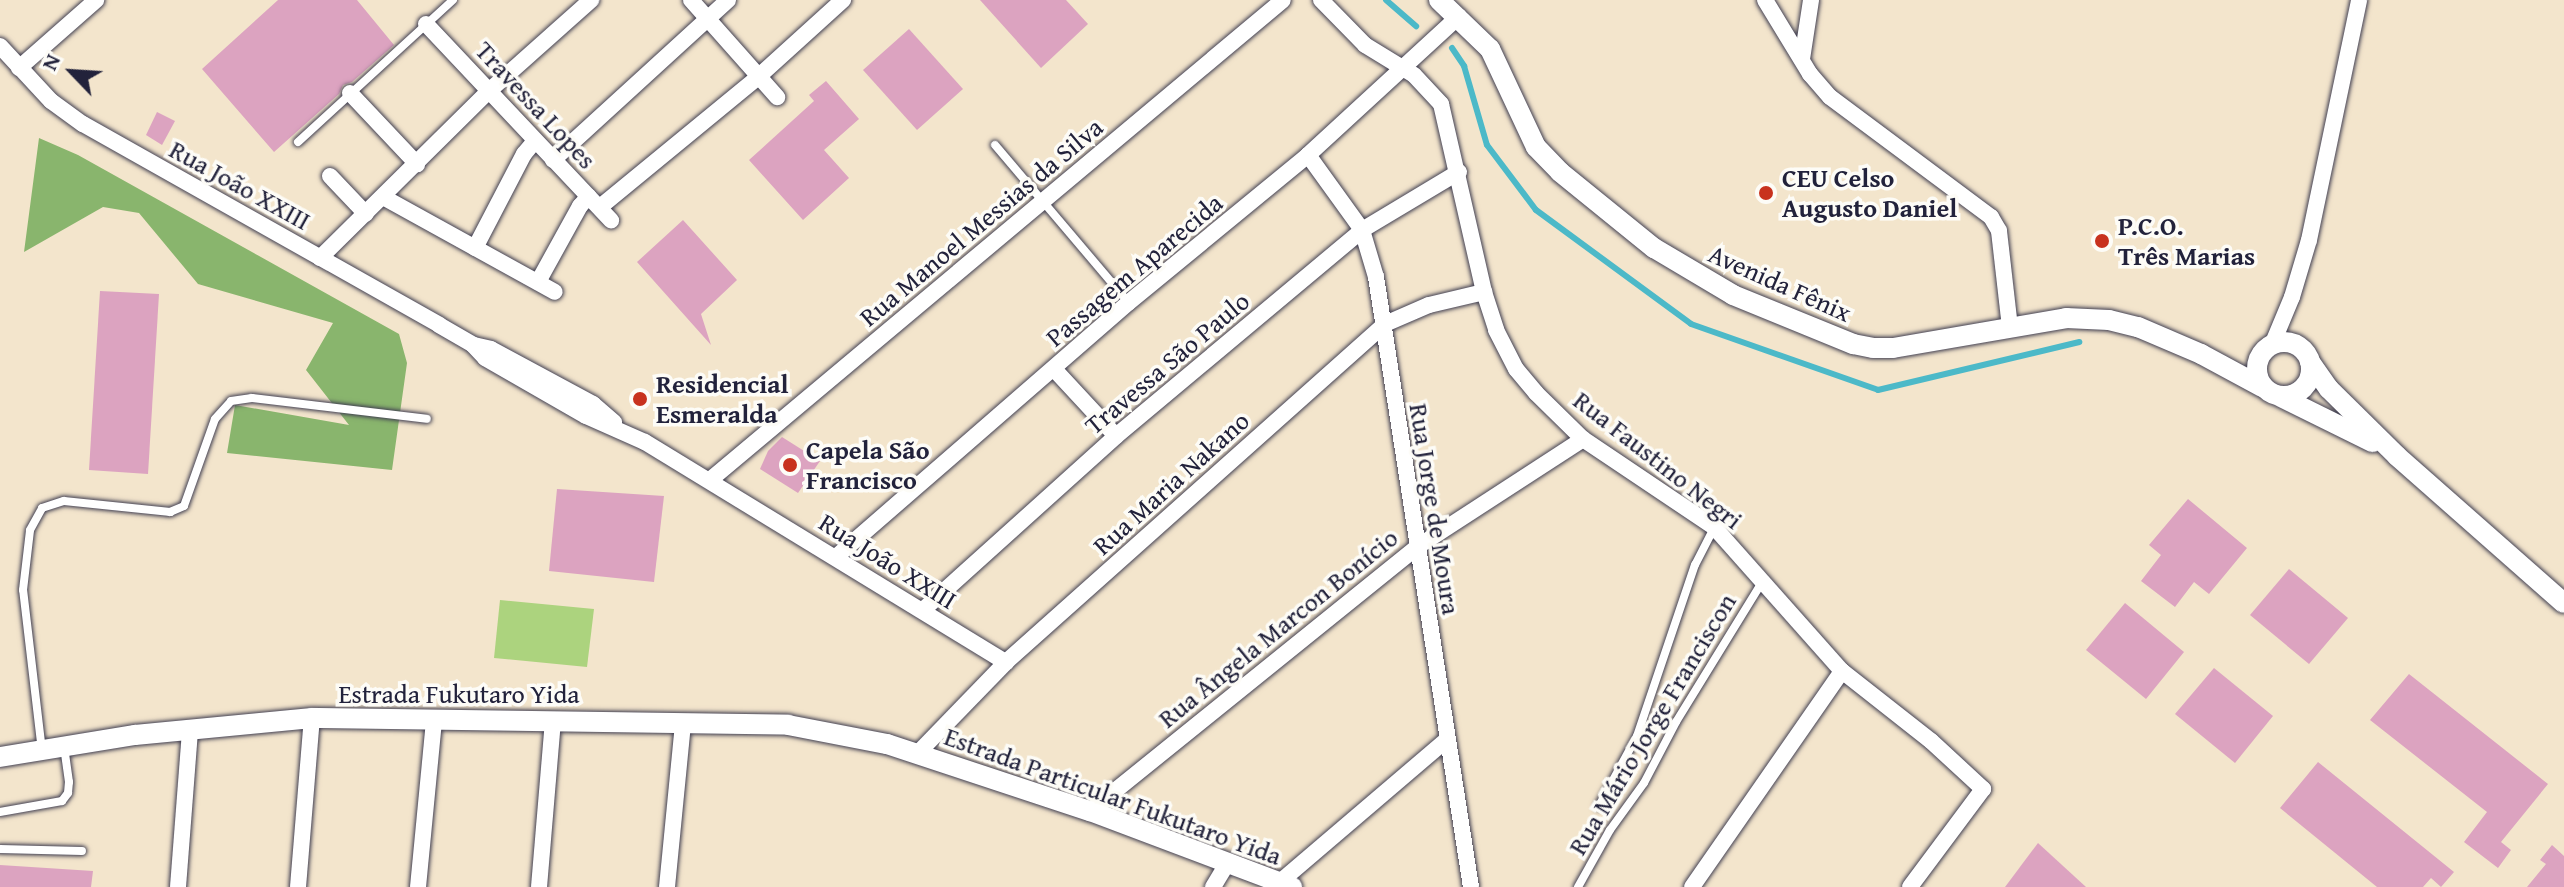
<!DOCTYPE html>
<meta charset="utf-8">
<style>
body{margin:0}
#map{position:relative;width:2564px;height:887px;overflow:hidden;background:#f3e5cc;font-family:"Gentium Book Plus",serif}
div>[style]{position:absolute}
.green>*{inset:0;background:#acd37e}
.forest>*{inset:0;background:#89b56d}
.stream>*{height:6px;margin:-3px;padding:0 3px;transform-origin:3px;border-radius:3px;background:#4cb9c8}
.building>*{inset:0;background:#dca3c0}
.roads{filter:drop-shadow(0 0 2px #413f51) drop-shadow(0 0 2px #413f51)}
.service>*{height:8px;margin:-4px;padding:0 4px;transform-origin:4px;border-radius:4px;background:#fff}
.minor>*{height:16px;margin:-8px;padding:0 8px;transform-origin:8px;border-radius:8px;background:#fff}
.tertiary>*{height:20px;margin:-10px;padding:0 10px;transform-origin:10px;border-radius:10px;background:#fff}
.tertiary>.ring{margin:-10px;padding:0;box-sizing:content-box;background:none;border:20px solid #fff;border-radius:50%}
.dots>*{width:22px;height:22px;translate:-50% -50%;box-sizing:border-box;border:4px solid #fdfcf7;border-radius:50%}
span{translate:-50% -50%;white-space:nowrap;text-align:center;line-height:1.15;-webkit-text-stroke:7px #fdfcf7;paint-order:stroke}
.street-label{font-size:26px;color:#22223b}
.poi-label{font-size:26px;color:#22223b;font-weight:700}
.left{translate:0 -50%;text-align:left}
.north{position:absolute;left:32px;top:32px;width:80px;height:80px;-webkit-text-stroke:6px #fdfcf7;paint-order:stroke;rotate:295deg;font-size:22px;font-weight:700;line-height:32px;text-align:center;color:#22223b}
.north::after{content:'';display:block;margin:auto;width:28px;height:36px;background:#22223b;clip-path:polygon(50% 0,100% 100%,50% 72%,0 100%)}
</style>
<div id="map">
<div class="green">
<div style="clip-path:polygon(500px 600px,594px 609px,587px 667px,494px 658px)"></div>
</div>
<div class="forest">
<div style="clip-path:polygon(39px 138px,78px 155px,399px 334px,407px 363px,392px 470px,227px 453px,235px 405px,349px 425px,306px 370px,333px 323px,198px 284px,139px 213px,103px 207px,24px 252px)"></div>
</div>
<div class="stream">
<div style="left:1386px;top:0;width:40px;rotate:41deg"></div>
<div style="left:1452px;top:48px;width:22px;rotate:56deg"></div>
<div style="left:1464px;top:66px;width:82px;rotate:73.8deg"></div>
<div style="left:1487px;top:145px;width:81px;rotate:53deg"></div>
<div style="left:1536px;top:210px;width:192px;rotate:36.3deg"></div>
<div style="left:1691px;top:324px;width:198px;rotate:19.4deg"></div>
<div style="left:1878px;top:390px;width:207px;rotate:-13.4deg"></div>
</div>
<div class="building">
<div style="clip-path:polygon(278px 0,357px 0,394px 45px,352px 82px,343px 85px,339px 94px,274px 152px,202px 69px)"></div>
<div style="clip-path:polygon(980px 0,1066px 0,1088px 24px,1041px 68px)"></div>
<div style="clip-path:polygon(909px 29px,963px 89px,917px 130px,863px 70px)"></div>
<div style="clip-path:polygon(826px 81px,859px 119px,824px 150px,849px 178px,803px 220px,749px 160px,814px 101px,809px 95px)"></div>
<div style="clip-path:polygon(157px 112px,175px 121px,162px 145px,146px 135px)"></div>
<div style="clip-path:polygon(683px 220px,737px 280px,701px 314px,711px 345px,637px 262px)"></div>
<div style="clip-path:polygon(100px 291px,159px 294px,148px 474px,89px 470px)"></div>
<div style="clip-path:polygon(782px 437px,820px 461px,798px 493px,760px 469px,768px 451px)"></div>
<div style="clip-path:polygon(557px 489px,664px 496px,654px 582px,549px 571px)"></div>
<div style="clip-path:polygon(2188px 499px,2247px 548px,2209px 594px,2194px 582px,2175px 607px,2141px 581px,2161px 555px,2149px 545px)"></div>
<div style="clip-path:polygon(2289px 569px,2348px 618px,2309px 664px,2250px 615px)"></div>
<div style="clip-path:polygon(2125px 603px,2184px 652px,2146px 699px,2086px 650px)"></div>
<div style="clip-path:polygon(2214px 668px,2273px 716px,2235px 763px,2175px 714px)"></div>
<div style="clip-path:polygon(2409px 674px,2548px 784px,2501px 842px,2511px 850px,2498px 868px,2464px 842px,2487px 812px,2370px 720px)"></div>
<div style="clip-path:polygon(2318px 762px,2454px 872px,2441px 887px,2431px 878px,2423px 887px,2377px 887px,2280px 808px)"></div>
<div style="clip-path:polygon(2038px 843px,2086px 887px,2005px 887px)"></div>
<div style="clip-path:polygon(2552px 845px,2564px 856px,2564px 887px,2527px 887px,2546px 864px,2540px 860px)"></div>
<div style="clip-path:polygon(0 865px,93px 871px,91px 887px,0 887px)"></div>
</div>
<div class="roads">
<div class="service">
<div style="left:298px;top:142px;width:210px;rotate:-42.5deg"></div>
<div style="left:995px;top:145px;width:206px;rotate:49.7deg"></div>
<div style="left:42px;top:751px;width:162px;rotate:-96.7deg"></div>
<div style="left:23px;top:590px;width:60px;rotate:-83.3deg"></div>
<div style="left:30px;top:530px;width:25px;rotate:-61deg"></div>
<div style="left:42px;top:508px;width:23px;rotate:-18deg"></div>
<div style="left:64px;top:501px;width:107px;rotate:5.9deg"></div>
<div style="left:170px;top:512px;width:15px;rotate:-23deg"></div>
<div style="left:184px;top:506px;width:92px;rotate:-70.4deg"></div>
<div style="left:215px;top:419px;width:24px;rotate:-48deg"></div>
<div style="left:231px;top:401px;width:21px;rotate:-8deg"></div>
<div style="left:252px;top:398px;width:176px;rotate:6.8deg"></div>
<div style="left:1599px;top:806px;width:80px;rotate:-61.5deg"></div>
<div style="left:1637px;top:736px;width:181px;rotate:-71.3deg"></div>
<div style="left:1695px;top:565px;width:42px;rotate:-62.8deg"></div>
<div style="left:0;top:812px;width:63px;rotate:-10.1deg"></div>
<div style="left:62px;top:801px;width:10px;rotate:-53deg"></div>
<div style="left:68px;top:793px;width:11px;rotate:-85deg"></div>
<div style="left:69px;top:782px;width:34px;rotate:-98deg"></div>
<div style="left:0;top:849px;width:82px;rotate:1.4deg"></div>
<div style="left:1578px;top:887px;width:65px;rotate:-60.7deg"></div>
<div style="left:1610px;top:830px;width:58px;rotate:-54.1deg"></div>
<div style="left:1644px;top:783px;width:69px;rotate:-62.3deg"></div>
<div style="left:1676px;top:722px;width:164px;rotate:-58.4deg"></div>
</div>
<div class="minor">
<div style="left:691px;top:0;width:130px;rotate:48.4deg"></div>
<div style="left:1321px;top:0;width:63px;rotate:45.6deg"></div>
<div style="left:1365px;top:45px;width:57px;rotate:31.5deg"></div>
<div style="left:1414px;top:75px;width:40px;rotate:47deg"></div>
<div style="left:1441px;top:104px;width:193px;rotate:77.1deg"></div>
<div style="left:1484px;top:292px;width:40px;rotate:72deg"></div>
<div style="left:1496px;top:330px;width:44px;rotate:62.9deg"></div>
<div style="left:1516px;top:369px;width:31px;rotate:50deg"></div>
<div style="left:1536px;top:393px;width:66px;rotate:44.4deg"></div>
<div style="left:1583px;top:439px;width:158px;rotate:33.9deg"></div>
<div style="left:1714px;top:527px;width:193px;rotate:48.4deg"></div>
<div style="left:1842px;top:671px;width:113px;rotate:38.2deg"></div>
<div style="left:1931px;top:741px;width:71px;rotate:42.7deg"></div>
<div style="left:1983px;top:789px;width:122px;rotate:126.7deg"></div>
<div style="left:1765px;top:0;width:87px;rotate:58.7deg"></div>
<div style="left:1810px;top:74px;width:30px;rotate:49deg"></div>
<div style="left:1830px;top:97px;width:201px;rotate:36.7deg"></div>
<div style="left:1991px;top:217px;width:16px;rotate:60deg"></div>
<div style="left:1999px;top:231px;width:97px;rotate:83.5deg"></div>
<div style="left:426px;top:24px;width:270px;rotate:46.7deg"></div>
<div style="left:0;top:46px;width:75px;rotate:47.2deg"></div>
<div style="left:51px;top:101px;width:39px;rotate:36deg"></div>
<div style="left:83px;top:124px;width:409px;rotate:29.4deg"></div>
<div style="left:439px;top:325px;width:39px;rotate:30deg"></div>
<div style="left:473px;top:345px;width:18px;rotate:47deg"></div>
<div style="left:485px;top:358px;width:116px;rotate:29.9deg"></div>
<div style="left:586px;top:416px;width:64px;rotate:23.8deg"></div>
<div style="left:645px;top:442px;width:423px;rotate:31.4deg"></div>
<div style="left:1802px;top:59px;width:60px;rotate:-81.3deg"></div>
<div style="left:19px;top:68px;width:103px;rotate:-41.4deg"></div>
<div style="left:350px;top:93px;width:98px;rotate:46.7deg"></div>
<div style="left:1308px;top:155px;width:92px;rotate:54.2deg"></div>
<div style="left:1362px;top:230px;width:49px;rotate:73.4deg"></div>
<div style="left:1376px;top:277px;width:617px;rotate:81.15deg"></div>
<div style="left:553px;top:160px;width:237px;rotate:-42.4deg"></div>
<div style="left:330px;top:176px;width:52px;rotate:46.5deg"></div>
<div style="left:383px;top:197px;width:196px;rotate:28.9deg"></div>
<div style="left:600px;top:207px;width:205px;rotate:-39.4deg"></div>
<div style="left:758px;top:77px;width:115px;rotate:-42.2deg"></div>
<div style="left:475px;top:248px;width:106px;rotate:-62.5deg"></div>
<div style="left:524px;top:154px;width:17px;rotate:-50deg"></div>
<div style="left:320px;top:258px;width:238px;rotate:-44.7deg"></div>
<div style="left:489px;top:91px;width:137px;rotate:-41.7deg"></div>
<div style="left:538px;top:282px;width:87px;rotate:-61.1deg"></div>
<div style="left:580px;top:206px;width:13px;rotate:-48deg"></div>
<div style="left:474px;top:345px;width:17px;rotate:13deg"></div>
<div style="left:491px;top:349px;width:116px;rotate:28.3deg"></div>
<div style="left:593px;top:404px;width:28px;rotate:41deg"></div>
<div style="left:2272px;top:345px;width:52px;rotate:-67.4deg"></div>
<div style="left:2292px;top:297px;width:59px;rotate:-73.4deg"></div>
<div style="left:2309px;top:240px;width:245px;rotate:-78.2deg"></div>
<div style="left:1054px;top:369px;width:91px;rotate:47.2deg"></div>
<div style="left:710px;top:480px;width:747px;rotate:-39.95deg"></div>
<div style="left:837px;top:556px;width:386px;rotate:-41deg"></div>
<div style="left:1128px;top:303px;width:233px;rotate:-39.4deg"></div>
<div style="left:1308px;top:155px;width:205px;rotate:-42.6deg"></div>
<div style="left:923px;top:610px;width:260px;rotate:-42deg"></div>
<div style="left:1116px;top:436px;width:321px;rotate:-39.9deg"></div>
<div style="left:1362px;top:230px;width:113px;rotate:-30.9deg"></div>
<div style="left:917px;top:754px;width:128px;rotate:-45.9deg"></div>
<div style="left:1006px;top:662px;width:508px;rotate:-41.73deg"></div>
<div style="left:1385px;top:324px;width:48px;rotate:-23.4deg"></div>
<div style="left:1429px;top:305px;width:57px;rotate:-13.3deg"></div>
<div style="left:1090px;top:811px;width:420px;rotate:-38.9deg"></div>
<div style="left:1417px;top:547px;width:198px;rotate:-33deg"></div>
<div style="left:1280px;top:882px;width:218px;rotate:-40.5deg"></div>
<div style="left:178px;top:887px;width:157px;rotate:-85.6deg"></div>
<div style="left:298px;top:887px;width:170px;rotate:-85.3deg"></div>
<div style="left:418px;top:887px;width:167px;rotate:-84.5deg"></div>
<div style="left:539px;top:887px;width:166px;rotate:-85.2deg"></div>
<div style="left:667px;top:887px;width:165px;rotate:-84.4deg"></div>
<div style="left:1213px;top:887px;width:29px;rotate:-59deg"></div>
<div style="left:1692px;top:887px;width:263px;rotate:-55.2deg"></div>
</div>
<div class="tertiary">
<div style="left:1439px;top:0;width:71px;rotate:43.9deg"></div>
<div style="left:1490px;top:49px;width:108px;rotate:64.9deg"></div>
<div style="left:1536px;top:147px;width:35px;rotate:46deg"></div>
<div style="left:1560px;top:172px;width:121px;rotate:39deg"></div>
<div style="left:1654px;top:248px;width:92px;rotate:30.7deg"></div>
<div style="left:1733px;top:295px;width:130px;rotate:22.2deg"></div>
<div style="left:1853px;top:344px;width:20px;rotate:11deg"></div>
<div style="left:1873px;top:348px;width:20px"></div>
<div style="left:1893px;top:348px;width:176px;rotate:-9.8deg"></div>
<div style="left:2066px;top:318px;width:43px;rotate:2.7deg"></div>
<div style="left:2109px;top:320px;width:30px;rotate:14deg"></div>
<div style="left:2138px;top:327px;width:69px;rotate:23.2deg"></div>
<div style="left:2201px;top:354px;width:69px;rotate:28.4deg"></div>
<div class="ring" style="left:2257px;top:342px;width:34px;height:34px"></div>
<div style="left:2310px;top:362px;width:33px;rotate:55deg"></div>
<div style="left:2329px;top:389px;width:95px;rotate:44.6deg"></div>
<div style="left:2397px;top:456px;width:222px;rotate:41.4deg"></div>
<div style="left:2281px;top:397px;width:102px;rotate:26.3deg"></div>
<div style="left:0;top:757px;width:137px;rotate:-9.3deg"></div>
<div style="left:135px;top:735px;width:178px;rotate:-5.5deg"></div>
<div style="left:312px;top:718px;width:476px;rotate:0.8deg"></div>
<div style="left:788px;top:725px;width:101px;rotate:10.9deg"></div>
<div style="left:887px;top:744px;width:214px;rotate:18.3deg"></div>
<div style="left:1090px;top:811px;width:216px;rotate:20.6deg"></div>
</div>
</div>
<div class="dots">
<div style="left:1766px;top:193px;background:#c8321e"></div>
<div style="left:2102px;top:241px;background:#c8321e"></div>
<div style="left:640px;top:399px;background:#c8321e"></div>
<div style="left:790px;top:465px;background:#c8321e"></div>
</div>
<div class="street-label">
<span style="left:536px;top:105px;rotate:47deg">Travessa Lopes</span>
<span style="left:240px;top:185px;rotate:29deg">Rua João XXIII</span>
<span style="left:981px;top:222px;rotate:-40deg">Rua Manoel Messias da Silva</span>
<span style="left:1134px;top:270px;rotate:-40deg">Passagem Aparecida</span>
<span style="left:1780px;top:283px;rotate:24deg">Avenida Fênix</span>
<span style="left:1167px;top:363px;rotate:-40deg">Travessa São Paulo</span>
<span style="left:1658px;top:460px;rotate:38deg">Rua Faustino Negri</span>
<span style="left:1171px;top:483px;rotate:-42deg">Rua Maria Nakano</span>
<span style="left:1435px;top:509px;rotate:81deg">Rua Jorge de Moura</span>
<span style="left:888px;top:561px;rotate:32deg">Rua João XXIII</span>
<span style="left:1278px;top:628px;rotate:-39deg">Rua Ângela Marcon Bonício</span>
<span style="left:459px;top:694px">Estrada Fukutaro Yida</span>
<span style="left:1652px;top:724px;rotate:-59deg">Rua Mário Jorge Franciscon</span>
<span style="left:1113px;top:796px;rotate:20deg">Estrada Particular Fukutaro Yida</span>
</div>
<div class="poi-label">
<span class="left" style="left:1782px;top:193px">CEU Celso<br>Augusto Daniel</span>
<span class="left" style="left:2118px;top:241px">P.C.O.<br>Três Marias</span>
<span class="left" style="left:656px;top:399px">Residencial<br>Esmeralda</span>
<span class="left" style="left:806px;top:465px">Capela São<br>Francisco</span>
</div>
<div class="north">N</div>
</div>
